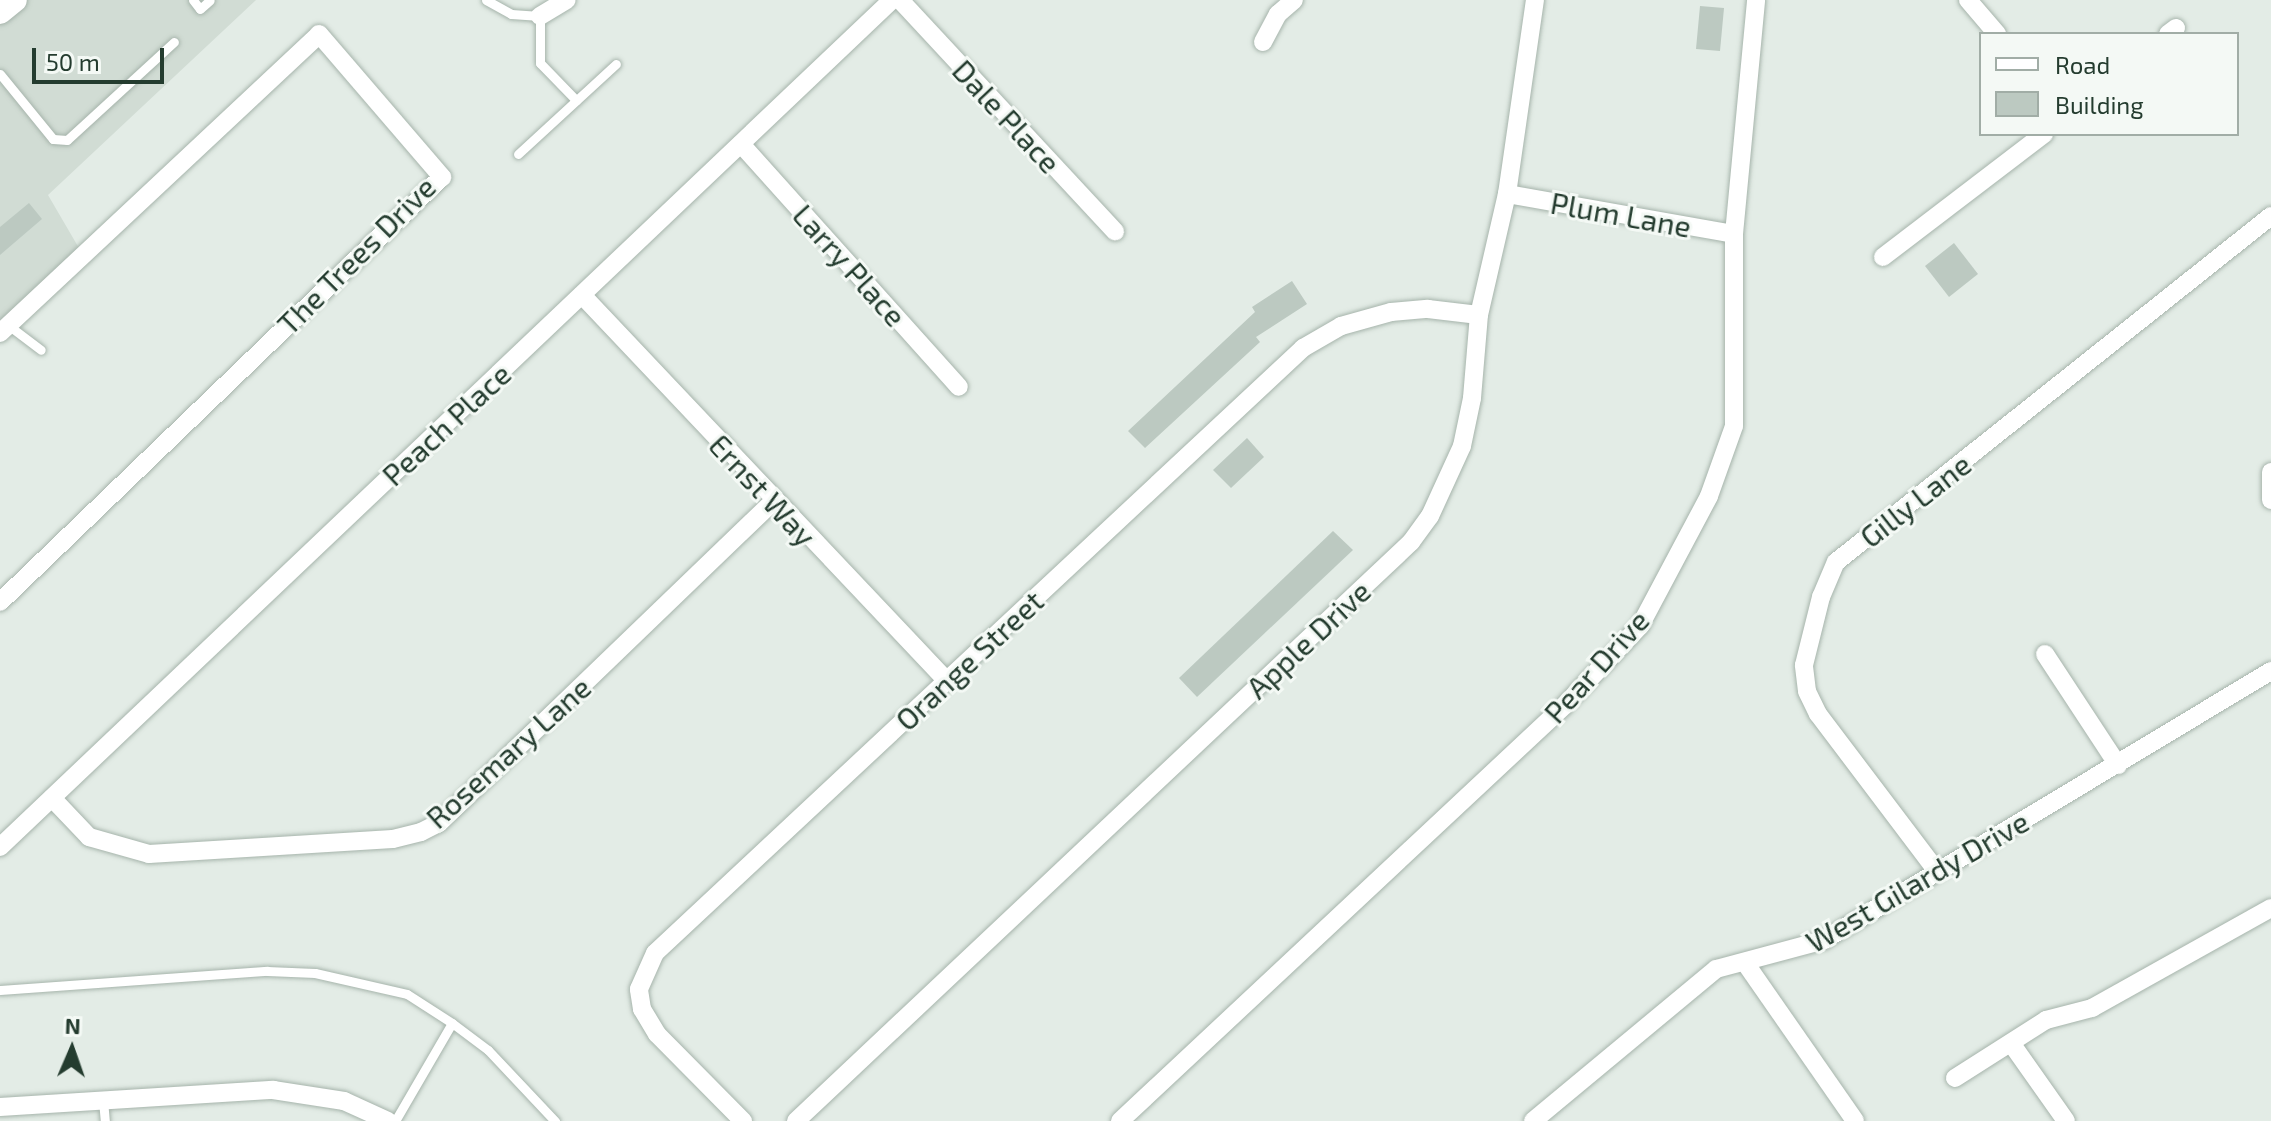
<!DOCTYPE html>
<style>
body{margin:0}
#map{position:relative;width:2271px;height:1121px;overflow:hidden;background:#e3ece6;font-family:"Exo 2",sans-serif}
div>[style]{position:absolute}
.built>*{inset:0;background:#d1dcd4}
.building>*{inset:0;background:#bcc9c1}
.roads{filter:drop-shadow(0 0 2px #a6b4ab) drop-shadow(0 0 2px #a6b4ab)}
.service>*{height:9px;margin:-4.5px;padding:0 4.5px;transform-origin:4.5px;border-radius:4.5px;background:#fff}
.minor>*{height:18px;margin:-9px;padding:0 9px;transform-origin:9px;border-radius:9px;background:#fff}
.secondary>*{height:24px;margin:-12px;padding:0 12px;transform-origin:12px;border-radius:12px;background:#fff}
span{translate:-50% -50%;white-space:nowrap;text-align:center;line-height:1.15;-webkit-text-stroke:6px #f4f9f5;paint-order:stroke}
.street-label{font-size:30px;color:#243c2f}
.legend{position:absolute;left:1979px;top:32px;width:260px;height:104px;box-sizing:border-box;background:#f4f9f5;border:2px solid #a1ada6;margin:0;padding:10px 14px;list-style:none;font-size:24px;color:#243c2f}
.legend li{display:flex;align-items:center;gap:16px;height:40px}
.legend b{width:40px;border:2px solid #a1ada6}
.north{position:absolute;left:32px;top:1009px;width:80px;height:80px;-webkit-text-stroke:6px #f4f9f5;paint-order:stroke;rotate:2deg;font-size:22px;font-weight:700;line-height:32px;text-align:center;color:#243c2f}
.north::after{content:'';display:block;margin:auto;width:28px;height:36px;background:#243c2f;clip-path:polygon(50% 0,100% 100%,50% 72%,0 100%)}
.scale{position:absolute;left:32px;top:48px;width:132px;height:36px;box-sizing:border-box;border:4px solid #243c2f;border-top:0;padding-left:10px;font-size:24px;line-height:28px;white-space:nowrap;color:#243c2f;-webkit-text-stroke:6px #f4f9f5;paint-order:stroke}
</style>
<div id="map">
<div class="built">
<div style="clip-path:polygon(15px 0,256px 0,48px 195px,83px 255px,0 333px,0 12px)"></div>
</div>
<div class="building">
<div style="clip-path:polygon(1700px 6px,1724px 8px,1720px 51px,1696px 49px)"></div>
<div style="clip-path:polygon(29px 203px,42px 219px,0 255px,0 227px)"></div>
<div style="clip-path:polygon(1954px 243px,1978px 274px,1949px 297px,1925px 266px)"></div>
<div style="clip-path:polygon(1292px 281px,1307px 304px,1256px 337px,1260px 342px,1145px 448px,1128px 431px,1255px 312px,1252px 307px)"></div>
<div style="clip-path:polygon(1247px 438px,1264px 457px,1231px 488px,1213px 470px)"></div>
<div style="clip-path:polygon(1333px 531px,1353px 550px,1197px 697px,1179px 678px)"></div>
</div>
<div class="roads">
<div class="service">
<div style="left:193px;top:0;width:11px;rotate:52deg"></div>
<div style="left:200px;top:9px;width:13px;rotate:-42deg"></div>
<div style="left:486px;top:0;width:29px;rotate:29deg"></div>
<div style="left:511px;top:14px;width:29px;rotate:4deg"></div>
<div style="left:540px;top:16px;width:47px;rotate:90deg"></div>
<div style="left:540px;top:63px;width:52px;rotate:45.8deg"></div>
<div style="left:0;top:74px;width:84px;rotate:50.8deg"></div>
<div style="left:53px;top:139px;width:14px;rotate:4deg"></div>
<div style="left:67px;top:140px;width:145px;rotate:-42.5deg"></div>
<div style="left:518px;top:154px;width:133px;rotate:-42.6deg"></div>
<div style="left:8px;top:325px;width:41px;rotate:37.1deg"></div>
<div style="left:0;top:990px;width:268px;rotate:-4.1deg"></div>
<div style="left:267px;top:971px;width:48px;rotate:2.4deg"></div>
<div style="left:315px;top:973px;width:94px;rotate:12.9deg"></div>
<div style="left:407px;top:994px;width:54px;rotate:32.8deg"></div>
<div style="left:103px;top:1100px;width:21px;rotate:85deg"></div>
<div style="left:395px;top:1121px;width:113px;rotate:-59.8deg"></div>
<div style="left:452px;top:1023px;width:45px;rotate:36.9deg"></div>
<div style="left:488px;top:1050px;width:98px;rotate:46.7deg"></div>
</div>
<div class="minor">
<div style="left:900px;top:0;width:316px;rotate:47.1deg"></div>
<div style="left:1968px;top:0;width:45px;rotate:49.5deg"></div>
<div style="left:540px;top:16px;width:31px;rotate:-31deg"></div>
<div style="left:2168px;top:34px;width:10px;rotate:-37deg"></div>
<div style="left:1263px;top:42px;width:32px;rotate:-62deg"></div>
<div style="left:1278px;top:14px;width:21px;rotate:-41deg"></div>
<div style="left:741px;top:144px;width:326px;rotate:48.1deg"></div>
<div style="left:1507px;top:194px;width:230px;rotate:10deg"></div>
<div style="left:1883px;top:257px;width:203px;rotate:-37.4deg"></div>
<div style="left:582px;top:295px;width:531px;rotate:46.6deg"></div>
<div style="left:0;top:333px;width:437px;rotate:-43.1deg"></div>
<div style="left:319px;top:34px;width:189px;rotate:49.3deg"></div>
<div style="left:442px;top:177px;width:613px;rotate:136.12deg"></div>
<div style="left:2271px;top:472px;width:28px;rotate:90deg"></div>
<div style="left:2045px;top:654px;width:133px;rotate:56.7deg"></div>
<div style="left:52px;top:798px;width:54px;rotate:46.5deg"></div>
<div style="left:89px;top:837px;width:62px;rotate:15.8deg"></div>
<div style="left:149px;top:854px;width:244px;rotate:-3.5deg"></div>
<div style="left:393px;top:839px;width:29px;rotate:-14deg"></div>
<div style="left:421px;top:832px;width:20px;rotate:-27deg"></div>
<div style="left:439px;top:823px;width:463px;rotate:-43.9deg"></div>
<div style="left:0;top:847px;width:1230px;rotate:-43.52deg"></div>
<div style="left:1936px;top:870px;width:196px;rotate:-127.1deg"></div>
<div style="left:1818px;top:714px;width:25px;rotate:-116deg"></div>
<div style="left:1807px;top:691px;width:26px;rotate:-97deg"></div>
<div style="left:1804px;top:665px;width:70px;rotate:-76deg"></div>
<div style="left:1821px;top:597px;width:38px;rotate:-67deg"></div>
<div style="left:1836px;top:562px;width:556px;rotate:-38.5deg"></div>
<div style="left:1746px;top:964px;width:191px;rotate:55.2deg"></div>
<div style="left:2011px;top:1043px;width:95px;rotate:54.8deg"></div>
<div style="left:1955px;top:1078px;width:108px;rotate:-32.5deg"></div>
<div style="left:2046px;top:1020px;width:48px;rotate:-14.6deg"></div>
<div style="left:2092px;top:1008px;width:205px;rotate:-29.2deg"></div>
<div style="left:0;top:1107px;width:274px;rotate:-3.6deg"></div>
<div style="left:273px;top:1090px;width:72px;rotate:8.8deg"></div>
<div style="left:344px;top:1101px;width:48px;rotate:24.4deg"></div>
<div style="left:743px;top:1121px;width:122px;rotate:-134.7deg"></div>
<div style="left:657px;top:1034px;width:29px;rotate:-121deg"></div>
<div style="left:642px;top:1009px;width:20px;rotate:-99deg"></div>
<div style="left:639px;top:989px;width:39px;rotate:-66deg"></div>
<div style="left:655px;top:953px;width:887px;rotate:-43.03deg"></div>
<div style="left:1303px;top:348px;width:44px;rotate:-30.1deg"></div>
<div style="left:1341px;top:326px;width:52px;rotate:-15.6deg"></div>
<div style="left:1391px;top:312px;width:37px;rotate:-5deg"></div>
<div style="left:1428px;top:309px;width:51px;rotate:6.7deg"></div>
<div style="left:796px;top:1121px;width:845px;rotate:-43.27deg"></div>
<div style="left:1411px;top:542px;width:32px;rotate:-54deg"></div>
<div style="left:1430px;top:516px;width:77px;rotate:-65.4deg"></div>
<div style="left:1462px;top:446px;width:49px;rotate:-78.2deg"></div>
<div style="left:1472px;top:398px;width:83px;rotate:-85.2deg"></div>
<div style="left:1479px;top:315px;width:124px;rotate:-77deg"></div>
<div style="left:1507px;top:194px;width:196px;rotate:-81.8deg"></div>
<div style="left:1120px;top:1121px;width:609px;rotate:-43.07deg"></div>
<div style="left:1565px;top:705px;width:109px;rotate:-46.5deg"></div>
<div style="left:1640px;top:626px;width:147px;rotate:-62deg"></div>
<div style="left:1709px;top:496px;width:74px;rotate:-70.3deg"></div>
<div style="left:1734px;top:426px;width:192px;rotate:-90deg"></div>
<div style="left:1734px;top:234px;width:235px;rotate:-84.6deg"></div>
<div style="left:1533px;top:1121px;width:238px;rotate:-39.7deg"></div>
<div style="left:1716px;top:969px;width:112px;rotate:-15deg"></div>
<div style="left:1824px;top:940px;width:522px;rotate:-31.04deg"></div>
</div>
<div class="secondary">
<div style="left:0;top:12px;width:19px;rotate:-39deg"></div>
</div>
</div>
<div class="street-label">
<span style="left:1007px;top:116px;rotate:47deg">Dale Place</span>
<span style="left:1621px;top:214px;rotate:10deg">Plum Lane</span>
<span style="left:356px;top:255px;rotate:-45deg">The Trees Drive</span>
<span style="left:850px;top:265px;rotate:48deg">Larry Place</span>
<span style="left:446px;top:424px;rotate:-43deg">Peach Place</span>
<span style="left:763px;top:490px;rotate:47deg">Ernst Way</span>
<span style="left:1915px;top:500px;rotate:-38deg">Gilly Lane</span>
<span style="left:1308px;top:639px;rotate:-43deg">Apple Drive</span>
<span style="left:969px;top:660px;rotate:-43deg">Orange Street</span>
<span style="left:1596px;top:666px;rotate:-48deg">Pear Drive</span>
<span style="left:508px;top:752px;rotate:-42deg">Rosemary Lane</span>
<span style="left:1917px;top:881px;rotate:-30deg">West Gilardy Drive</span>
</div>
<ul class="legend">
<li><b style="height:10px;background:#fff"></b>Road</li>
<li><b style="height:22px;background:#bcc9c1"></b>Building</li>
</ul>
<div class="north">N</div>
<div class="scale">50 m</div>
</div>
